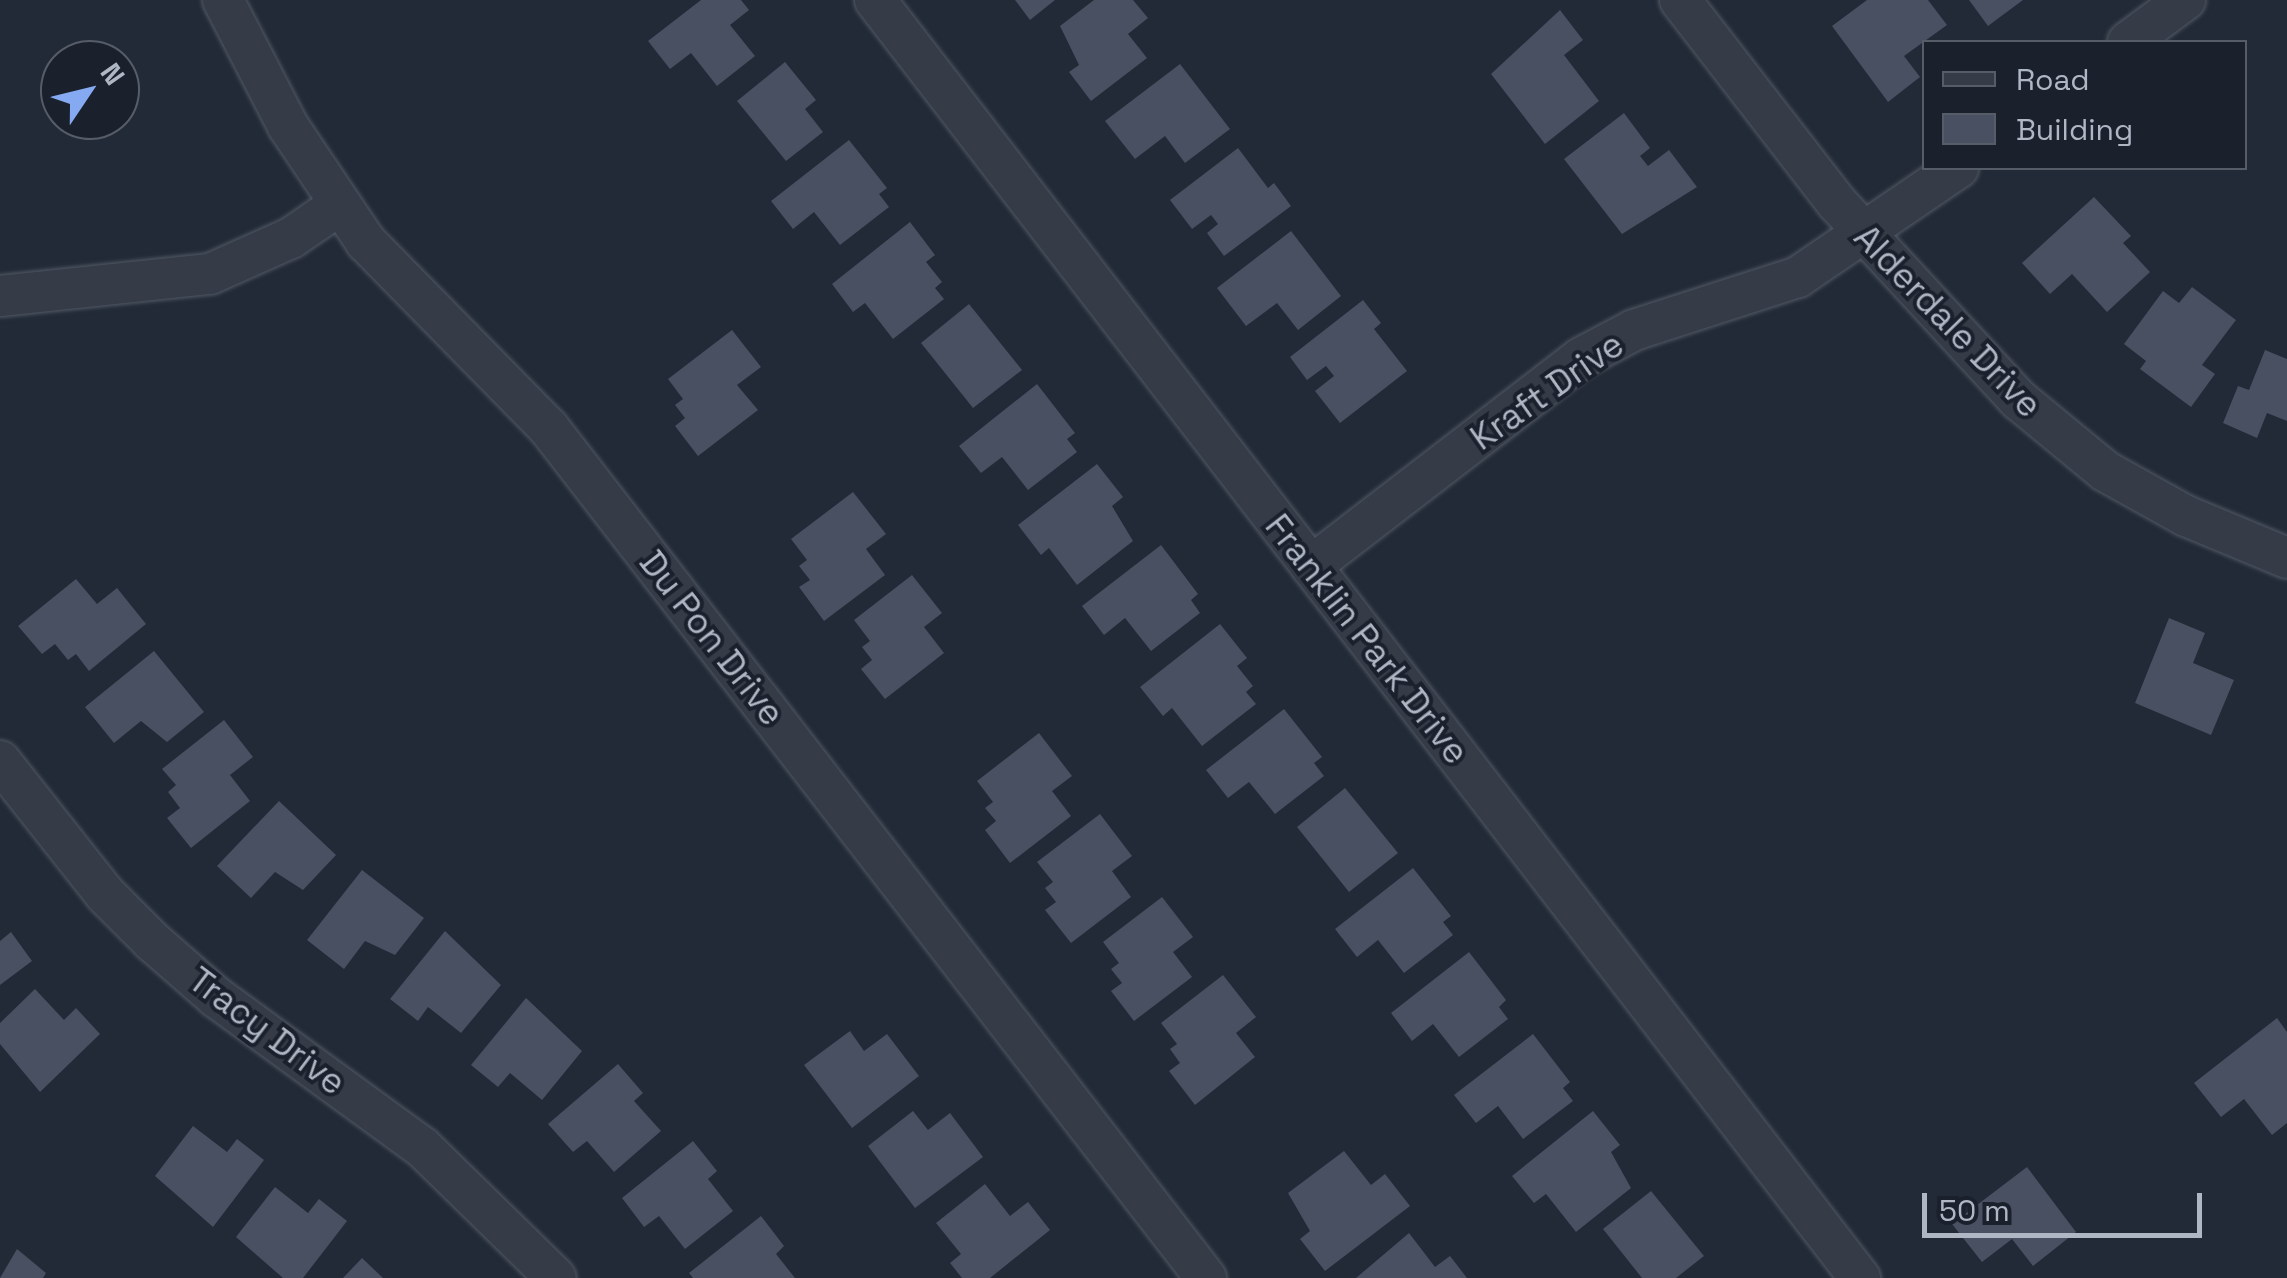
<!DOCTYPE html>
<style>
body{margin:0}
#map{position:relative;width:2287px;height:1278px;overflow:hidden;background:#222a37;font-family:"Space Grotesk",sans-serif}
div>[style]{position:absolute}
.building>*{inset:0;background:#485061}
.roads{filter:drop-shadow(0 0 2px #525965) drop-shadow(0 0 2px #525965)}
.minor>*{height:40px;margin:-20px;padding:0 20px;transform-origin:20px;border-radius:20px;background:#353c48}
span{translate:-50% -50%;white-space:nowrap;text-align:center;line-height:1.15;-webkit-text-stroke:8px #1a212c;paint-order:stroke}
.street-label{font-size:35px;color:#afb6c4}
.legend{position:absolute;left:1922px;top:40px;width:325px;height:130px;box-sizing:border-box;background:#1a212c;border:2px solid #565d69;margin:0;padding:12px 18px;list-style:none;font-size:30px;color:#afb6c4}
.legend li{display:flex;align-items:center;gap:20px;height:50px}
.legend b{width:50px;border:2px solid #565d69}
.north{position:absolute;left:40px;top:40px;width:100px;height:100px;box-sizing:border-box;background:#1a212c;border:2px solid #565d69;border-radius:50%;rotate:55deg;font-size:28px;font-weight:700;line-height:40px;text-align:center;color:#afb6c4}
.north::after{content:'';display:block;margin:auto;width:35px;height:45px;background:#86aaf2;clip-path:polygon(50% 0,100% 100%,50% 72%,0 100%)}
.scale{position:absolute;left:1922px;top:1193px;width:280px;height:45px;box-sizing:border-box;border:5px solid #afb6c4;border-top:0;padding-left:12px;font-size:30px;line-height:35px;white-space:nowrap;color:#afb6c4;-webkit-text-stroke:8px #1a212c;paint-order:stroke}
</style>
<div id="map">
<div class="building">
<div style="clip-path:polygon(701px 0,741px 0,749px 10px,730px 25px,755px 56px,717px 86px,691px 53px,670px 69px,648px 41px)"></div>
<div style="clip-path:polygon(1015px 0,1055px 0,1030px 20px)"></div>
<div style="clip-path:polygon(1094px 0,1133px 0,1148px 18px,1128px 34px,1147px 58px,1091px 101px,1069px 72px,1079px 65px,1060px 26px)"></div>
<div style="clip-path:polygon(1867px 0,1928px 0,1947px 25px,1904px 56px,1920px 77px,1888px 102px,1832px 26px)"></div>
<div style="clip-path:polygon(1969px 0,2023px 0,1988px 26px)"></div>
<div style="clip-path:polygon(1560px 10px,1583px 40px,1564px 55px,1599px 101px,1545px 144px,1491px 74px)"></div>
<div style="clip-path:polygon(785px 62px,816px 100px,805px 109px,823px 132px,786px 161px,737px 101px)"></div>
<div style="clip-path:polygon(1180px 64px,1230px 129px,1185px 163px,1165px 136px,1135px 159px,1105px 121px)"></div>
<div style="clip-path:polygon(1624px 113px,1650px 148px,1640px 156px,1648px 166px,1669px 150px,1697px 187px,1622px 234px,1564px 159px)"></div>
<div style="clip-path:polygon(849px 140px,887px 188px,879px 194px,889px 207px,840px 245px,814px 212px,793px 229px,771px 201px)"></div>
<div style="clip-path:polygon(1238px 148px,1268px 188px,1274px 183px,1291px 206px,1224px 256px,1207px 233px,1218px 224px,1211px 215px,1192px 229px,1170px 200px)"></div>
<div style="clip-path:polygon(2094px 197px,2131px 236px,2123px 243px,2150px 272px,2107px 312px,2072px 274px,2050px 294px,2022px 263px)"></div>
<div style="clip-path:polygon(910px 222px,935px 255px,926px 262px,942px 282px,935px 288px,944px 299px,893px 339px,865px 303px,853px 312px,832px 284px)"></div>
<div style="clip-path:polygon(1291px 231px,1341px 296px,1298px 330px,1277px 303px,1246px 326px,1217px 288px)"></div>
<div style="clip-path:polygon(2192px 287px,2236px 320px,2202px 365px,2215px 374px,2191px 407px,2140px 369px,2146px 361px,2124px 344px,2163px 291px,2179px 303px)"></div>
<div style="clip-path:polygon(1363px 300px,1381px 323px,1374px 329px,1407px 371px,1340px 423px,1315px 391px,1334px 376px,1326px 366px,1307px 380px,1290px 357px)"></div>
<div style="clip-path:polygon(969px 304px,1022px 370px,973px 408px,921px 343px)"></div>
<div style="clip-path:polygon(732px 330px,761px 367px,737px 385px,758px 410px,698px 456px,675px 426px,685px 418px,675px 405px,683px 399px,668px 379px)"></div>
<div style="clip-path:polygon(2265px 350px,2287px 359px,2287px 421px,2267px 413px,2257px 438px,2223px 423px,2238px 386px,2249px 390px)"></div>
<div style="clip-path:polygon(1037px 384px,1075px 433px,1067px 439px,1077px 452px,1028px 490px,1002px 457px,981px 473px,959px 446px)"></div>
<div style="clip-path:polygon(1097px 464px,1123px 497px,1112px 506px,1133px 541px,1077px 585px,1049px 548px,1041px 555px,1018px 525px)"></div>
<div style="clip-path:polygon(853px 492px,886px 534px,866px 549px,885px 575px,824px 621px,799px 587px,810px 580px,799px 566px,807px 560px,791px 539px)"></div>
<div style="clip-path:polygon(1161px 545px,1198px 594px,1191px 600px,1200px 613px,1151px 651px,1125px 618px,1104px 635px,1082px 606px)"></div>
<div style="clip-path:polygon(912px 575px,942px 613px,924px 627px,944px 653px,885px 699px,861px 669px,872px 660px,862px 647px,870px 641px,854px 620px)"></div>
<div style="clip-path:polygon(76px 579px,97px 604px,117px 588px,146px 624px,89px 671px,76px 654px,68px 660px,55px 644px,42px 654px,18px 626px)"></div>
<div style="clip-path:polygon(2169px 618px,2205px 633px,2193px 663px,2234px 680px,2211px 735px,2135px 703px)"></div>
<div style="clip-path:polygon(1220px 624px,1247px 658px,1237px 666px,1253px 686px,1246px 692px,1256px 704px,1202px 746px,1172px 708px,1163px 716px,1140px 687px)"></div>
<div style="clip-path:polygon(154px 651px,204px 712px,167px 742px,141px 721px,114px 743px,85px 707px)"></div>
<div style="clip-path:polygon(1284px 709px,1322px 757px,1314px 763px,1324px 776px,1275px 814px,1249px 782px,1228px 798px,1206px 770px)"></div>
<div style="clip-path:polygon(224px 720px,253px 757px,230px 775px,250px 801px,191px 848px,167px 818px,180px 808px,168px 792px,176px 785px,162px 769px)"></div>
<div style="clip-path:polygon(1039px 733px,1072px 776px,1052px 791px,1071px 816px,1010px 863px,985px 830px,996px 821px,985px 808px,993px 802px,977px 781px)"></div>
<div style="clip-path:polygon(1345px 788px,1398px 853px,1349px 892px,1297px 827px)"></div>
<div style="clip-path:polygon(279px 801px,336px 855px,303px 890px,275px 872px,251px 898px,217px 866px)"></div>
<div style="clip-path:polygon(1100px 814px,1132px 856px,1112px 871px,1131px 897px,1071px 943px,1045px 910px,1056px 902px,1045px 888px,1053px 882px,1037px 862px)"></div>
<div style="clip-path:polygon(1413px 868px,1451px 916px,1443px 922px,1453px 935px,1404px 973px,1378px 940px,1357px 957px,1335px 929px)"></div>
<div style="clip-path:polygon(362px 870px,424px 918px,395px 955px,365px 941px,344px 969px,307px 940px)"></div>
<div style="clip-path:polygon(1162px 897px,1193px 937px,1173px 952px,1192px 977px,1134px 1021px,1111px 991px,1122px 983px,1111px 969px,1119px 963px,1103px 942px)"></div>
<div style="clip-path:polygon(445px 931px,501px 985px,461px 1033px,428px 1007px,418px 1021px,390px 999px)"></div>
<div style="clip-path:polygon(11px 932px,32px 961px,0 985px,0 941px)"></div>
<div style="clip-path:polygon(1469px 952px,1506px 1000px,1499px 1007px,1508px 1019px,1459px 1057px,1433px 1024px,1412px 1041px,1391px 1013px)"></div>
<div style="clip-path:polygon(1223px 975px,1256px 1017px,1236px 1033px,1255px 1057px,1195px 1105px,1169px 1071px,1180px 1063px,1170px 1049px,1177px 1044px,1161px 1023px)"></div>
<div style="clip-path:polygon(35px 989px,64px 1020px,76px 1008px,100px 1034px,40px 1092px,0 1044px,0 1023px)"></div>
<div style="clip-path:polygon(526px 998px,582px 1051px,542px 1100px,510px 1073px,498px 1087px,471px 1065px)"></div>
<div style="clip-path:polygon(2277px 1018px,2287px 1032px,2287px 1123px,2272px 1135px,2244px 1099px,2221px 1117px,2194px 1083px)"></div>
<div style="clip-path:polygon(850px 1031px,864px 1051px,887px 1034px,919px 1076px,852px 1128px,804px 1065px)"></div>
<div style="clip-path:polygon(1533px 1034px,1570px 1082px,1563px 1088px,1573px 1101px,1523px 1139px,1498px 1106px,1476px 1123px,1454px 1095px)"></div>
<div style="clip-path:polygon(618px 1064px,643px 1093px,634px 1101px,661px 1131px,614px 1172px,587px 1141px,573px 1152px,548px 1124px)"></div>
<div style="clip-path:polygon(913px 1111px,928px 1130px,950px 1113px,983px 1157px,915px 1208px,868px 1146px)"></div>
<div style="clip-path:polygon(1593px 1111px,1620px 1145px,1611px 1152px,1631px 1188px,1576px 1232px,1546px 1194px,1534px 1203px,1512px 1176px)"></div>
<div style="clip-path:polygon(193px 1126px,227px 1152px,237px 1139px,264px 1160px,213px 1227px,155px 1176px)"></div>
<div style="clip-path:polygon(693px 1141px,717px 1171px,708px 1179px,733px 1211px,685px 1249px,659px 1216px,644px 1227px,622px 1198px)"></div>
<div style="clip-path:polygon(1344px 1151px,1371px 1185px,1385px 1174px,1410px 1206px,1325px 1271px,1300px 1239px,1310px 1231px,1288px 1193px)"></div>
<div style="clip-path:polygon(2027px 1167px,2076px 1232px,2033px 1266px,2012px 1239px,1982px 1262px,1952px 1224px)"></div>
<div style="clip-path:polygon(985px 1184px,1010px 1216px,1028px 1202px,1050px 1230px,990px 1278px,962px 1278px,950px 1263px,961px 1254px,936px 1223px)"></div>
<div style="clip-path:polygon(275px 1187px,308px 1213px,319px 1199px,347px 1221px,303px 1278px,283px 1278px,236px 1237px)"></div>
<div style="clip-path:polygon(1651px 1191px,1704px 1256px,1676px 1278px,1642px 1278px,1603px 1229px)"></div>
<div style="clip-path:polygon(761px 1216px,784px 1246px,776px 1254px,795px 1278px,693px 1278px,689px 1273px)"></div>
<div style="clip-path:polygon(1409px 1233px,1435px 1267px,1450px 1256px,1467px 1278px,1356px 1278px)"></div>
<div style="clip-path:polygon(17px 1249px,46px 1273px,43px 1278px,0 1278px)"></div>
<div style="clip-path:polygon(362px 1258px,383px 1278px,343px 1278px)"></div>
</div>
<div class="roads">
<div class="minor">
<div style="left:223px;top:0;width:142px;rotate:62.7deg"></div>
<div style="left:288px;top:126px;width:140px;rotate:56.1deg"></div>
<div style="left:366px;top:242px;width:260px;rotate:45.5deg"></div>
<div style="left:548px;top:427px;width:1076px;rotate:52.29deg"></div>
<div style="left:875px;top:0;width:1614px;rotate:52.38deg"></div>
<div style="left:1680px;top:0;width:257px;rotate:52.3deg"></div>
<div style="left:1837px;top:203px;width:268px;rotate:47.3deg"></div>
<div style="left:2019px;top:400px;width:112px;rotate:39.5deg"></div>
<div style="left:2105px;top:471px;width:93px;rotate:29.1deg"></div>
<div style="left:2186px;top:516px;width:109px;rotate:22.6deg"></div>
<div style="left:2128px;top:42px;width:71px;rotate:-36.4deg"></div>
<div style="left:0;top:296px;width:211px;rotate:-6deg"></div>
<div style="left:210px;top:274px;width:89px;rotate:-24deg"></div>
<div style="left:291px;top:238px;width:58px;rotate:-34.5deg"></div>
<div style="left:1311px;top:566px;width:341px;rotate:-37.6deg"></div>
<div style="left:1581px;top:358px;width:60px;rotate:-27.8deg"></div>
<div style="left:1634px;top:330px;width:172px;rotate:-17.9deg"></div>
<div style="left:1798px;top:277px;width:194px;rotate:-34.3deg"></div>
<div style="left:0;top:761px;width:169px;rotate:51.7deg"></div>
<div style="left:105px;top:894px;width:68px;rotate:45deg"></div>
<div style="left:153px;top:942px;width:84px;rotate:41.1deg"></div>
<div style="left:216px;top:997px;width:255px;rotate:36.1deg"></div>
<div style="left:422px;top:1147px;width:187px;rotate:44.4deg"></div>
</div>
</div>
<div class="street-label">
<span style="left:1948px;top:321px;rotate:46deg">Alderdale Drive</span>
<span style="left:1547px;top:391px;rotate:-35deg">Kraft Drive</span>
<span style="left:712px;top:638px;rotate:52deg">Du Pon Drive</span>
<span style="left:1367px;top:639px;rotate:52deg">Franklin Park Drive</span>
<span style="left:267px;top:1031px;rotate:37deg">Tracy Drive</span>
</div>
<ul class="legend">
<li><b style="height:12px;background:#353c48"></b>Road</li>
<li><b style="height:28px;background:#485061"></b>Building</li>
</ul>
<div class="north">N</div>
<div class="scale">50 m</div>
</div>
